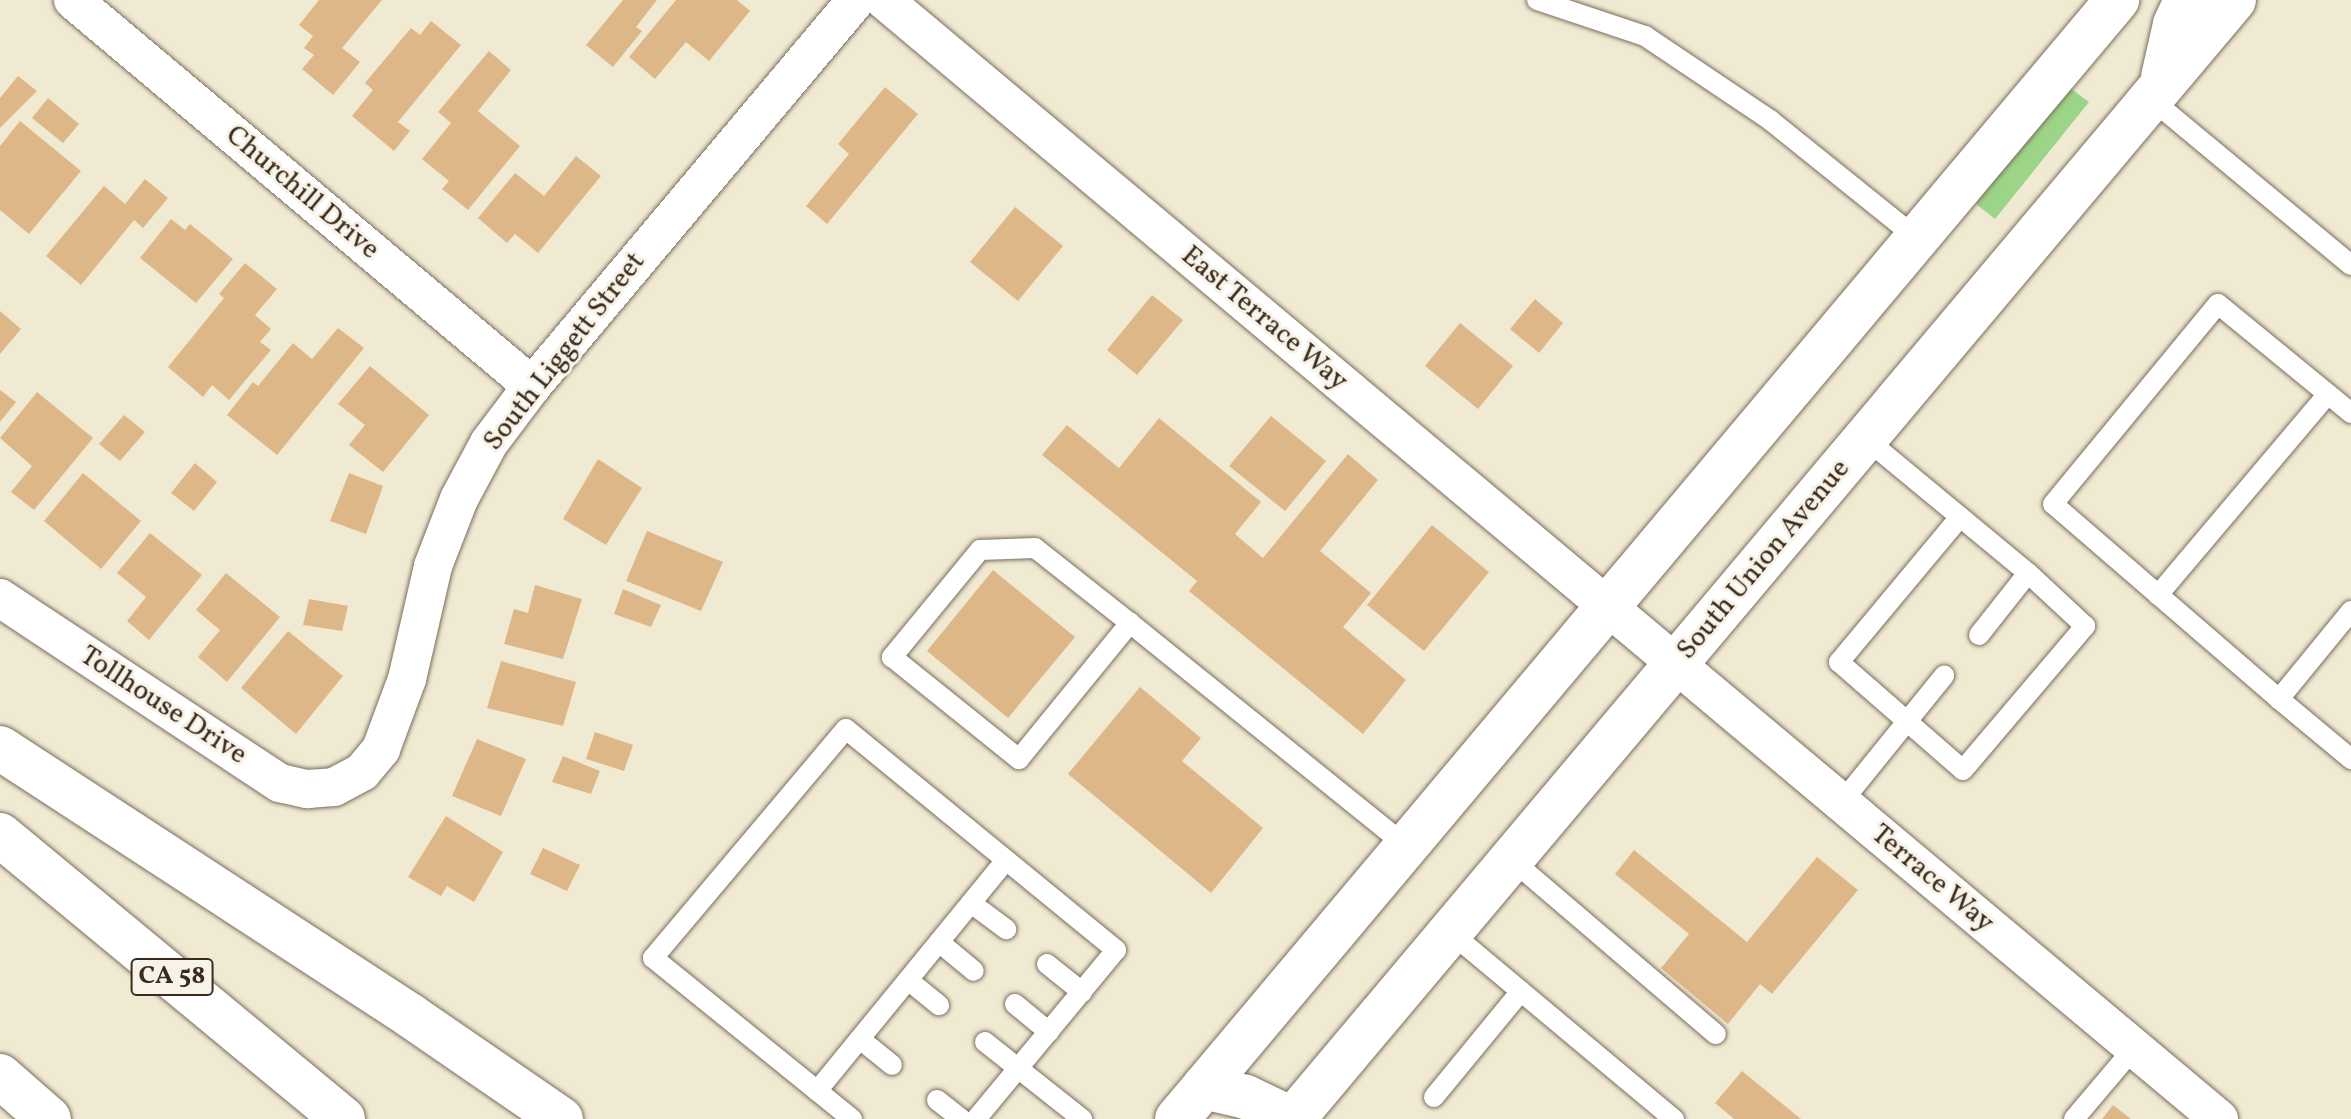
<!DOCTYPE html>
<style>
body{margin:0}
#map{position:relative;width:2351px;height:1119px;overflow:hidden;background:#f1ead3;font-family:Vollkorn,serif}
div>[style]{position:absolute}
.green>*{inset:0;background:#9cd587}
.building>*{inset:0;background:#deb788}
.roads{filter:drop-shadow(0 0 2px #7b6d5d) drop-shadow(0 0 2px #7b6d5d)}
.lane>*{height:20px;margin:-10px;padding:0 10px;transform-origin:10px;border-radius:10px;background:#fff}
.street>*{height:38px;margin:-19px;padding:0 19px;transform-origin:19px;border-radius:19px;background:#fff}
.primary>*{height:44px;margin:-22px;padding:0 22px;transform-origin:22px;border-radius:22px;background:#fff}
.highway>*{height:44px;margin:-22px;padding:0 22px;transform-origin:22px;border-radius:22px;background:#fff}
span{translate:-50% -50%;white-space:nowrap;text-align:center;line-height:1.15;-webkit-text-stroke:6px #f7f3e8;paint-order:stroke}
.shield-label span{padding:2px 6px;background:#f7f3e8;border:2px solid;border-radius:6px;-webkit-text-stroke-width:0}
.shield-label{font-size:26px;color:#3b2a1e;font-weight:700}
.street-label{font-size:28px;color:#3b2a1e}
</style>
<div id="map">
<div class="green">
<div style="clip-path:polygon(2070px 88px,2089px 102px,1995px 219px,1976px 204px,2007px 160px)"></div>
</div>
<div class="building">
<div style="clip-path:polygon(319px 0,382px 0,342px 48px,360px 62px,333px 95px,302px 69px,314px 55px,304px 48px,313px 36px,299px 25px)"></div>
<div style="clip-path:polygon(623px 0,657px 0,636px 27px,642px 31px,613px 67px,586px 45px)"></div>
<div style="clip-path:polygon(676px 0,737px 0,750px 11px,709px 61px,686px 42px,655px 79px,629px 57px)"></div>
<div style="clip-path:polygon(431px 21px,461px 45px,398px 122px,410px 131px,394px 151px,352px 116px,373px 90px,365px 83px,411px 28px,420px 35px)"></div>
<div style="clip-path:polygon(489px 51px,511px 70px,478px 111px,520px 146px,468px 210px,442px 189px,449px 181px,422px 159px,451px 123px,438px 112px)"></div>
<div style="clip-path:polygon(18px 76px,37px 91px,0 128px,0 98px)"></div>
<div style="clip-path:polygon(885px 87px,918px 114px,827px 224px,806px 206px,849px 154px,838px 144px)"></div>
<div style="clip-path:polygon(48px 98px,79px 124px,63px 143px,32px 118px)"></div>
<div style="clip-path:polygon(20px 121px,81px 171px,29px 234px,0 210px,0 146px)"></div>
<div style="clip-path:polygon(576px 156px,601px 176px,538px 253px,515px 234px,507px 243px,478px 218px,515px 173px,544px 196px)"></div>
<div style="clip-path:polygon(145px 179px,168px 198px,143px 228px,134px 220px,81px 285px,46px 256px,104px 186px,125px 204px)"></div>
<div style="clip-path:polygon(1015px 207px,1063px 246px,1018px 301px,970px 262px)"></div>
<div style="clip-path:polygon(171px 219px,185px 230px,190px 224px,233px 259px,196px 303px,140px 258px)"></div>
<div style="clip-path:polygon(245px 263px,277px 289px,255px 315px,271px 329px,260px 342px,271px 350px,229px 400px,212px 385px,203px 397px,168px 367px,224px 298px,219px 294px)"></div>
<div style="clip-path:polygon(1152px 295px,1183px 320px,1137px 375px,1107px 350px)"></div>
<div style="clip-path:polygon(1535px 299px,1563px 323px,1539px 353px,1510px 329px)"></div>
<div style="clip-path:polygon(0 311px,21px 329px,0 354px)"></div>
<div style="clip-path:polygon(1460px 323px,1513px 366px,1478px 409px,1425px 366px)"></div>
<div style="clip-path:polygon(338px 328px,364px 348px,277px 455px,227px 415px,253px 382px,258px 386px,293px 343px,312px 359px)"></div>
<div style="clip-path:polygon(370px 366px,429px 415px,383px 472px,349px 445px,365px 425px,338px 404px)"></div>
<div style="clip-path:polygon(0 390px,16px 402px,0 422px)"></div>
<div style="clip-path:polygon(37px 392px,93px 438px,34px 510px,11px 492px,32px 466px,0 438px)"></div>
<div style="clip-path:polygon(124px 415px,145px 432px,120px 461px,99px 444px)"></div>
<div style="clip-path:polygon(1271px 416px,1326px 461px,1285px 511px,1229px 466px)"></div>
<div style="clip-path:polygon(1159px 418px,1261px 502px,1235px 534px,1263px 558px,1348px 454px,1378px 480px,1320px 551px,1371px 593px,1343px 627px,1406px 680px,1363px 734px,1189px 591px,1197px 581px,1042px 455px,1067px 425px,1119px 468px)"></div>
<div style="clip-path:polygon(598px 459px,642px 488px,606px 545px,563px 519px)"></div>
<div style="clip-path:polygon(195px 463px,217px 482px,194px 511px,171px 493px)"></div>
<div style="clip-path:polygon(83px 473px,141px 521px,101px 569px,44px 521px)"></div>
<div style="clip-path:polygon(349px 473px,383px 486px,366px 534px,330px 521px)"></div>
<div style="clip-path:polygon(1432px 525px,1489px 572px,1424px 651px,1367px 605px)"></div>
<div style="clip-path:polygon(647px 531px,723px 562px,701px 611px,626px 581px)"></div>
<div style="clip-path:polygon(150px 533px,202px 575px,149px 640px,127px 621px,146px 597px,117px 573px)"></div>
<div style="clip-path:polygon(993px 570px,1075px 637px,1008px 718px,927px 651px)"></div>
<div style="clip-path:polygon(226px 573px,280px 617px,227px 682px,198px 657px,220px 630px,196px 610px)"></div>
<div style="clip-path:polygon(535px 585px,582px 599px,563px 659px,504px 644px,514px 609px,528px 613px)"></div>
<div style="clip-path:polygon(623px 589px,661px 605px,651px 627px,614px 614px)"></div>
<div style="clip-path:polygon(309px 599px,348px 606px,342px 631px,303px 625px)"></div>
<div style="clip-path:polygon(288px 631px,343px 676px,296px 734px,241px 688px)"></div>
<div style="clip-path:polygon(501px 661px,576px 682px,563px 726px,487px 708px)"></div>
<div style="clip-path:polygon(1140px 687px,1201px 738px,1182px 761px,1263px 828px,1211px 893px,1068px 774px)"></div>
<div style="clip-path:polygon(595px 732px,633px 745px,624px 771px,586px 759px)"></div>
<div style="clip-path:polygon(477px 739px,526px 759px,501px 816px,452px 796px)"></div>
<div style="clip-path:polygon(563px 756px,600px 771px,591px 794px,552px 782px)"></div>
<div style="clip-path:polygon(446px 816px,503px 852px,474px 902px,447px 886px,441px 896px,408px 877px)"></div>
<div style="clip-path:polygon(543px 848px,580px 865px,567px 891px,530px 874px)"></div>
<div style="clip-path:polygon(1634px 850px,1747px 942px,1817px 857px,1858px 890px,1772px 994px,1760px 984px,1728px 1024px,1661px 968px,1689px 934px,1615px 874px)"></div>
<div style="clip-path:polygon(1742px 1071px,1801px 1119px,1734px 1119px,1715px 1103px)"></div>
<div style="clip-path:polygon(2113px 1105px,2131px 1119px,2102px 1119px)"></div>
</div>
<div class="roads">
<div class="lane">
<div style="left:1537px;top:0;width:114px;rotate:18.4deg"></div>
<div style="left:1645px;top:36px;width:151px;rotate:33.9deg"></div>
<div style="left:1770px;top:120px;width:189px;rotate:38.8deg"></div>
<div style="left:2151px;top:99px;width:260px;rotate:39.7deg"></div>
<div style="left:1866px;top:439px;width:210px;rotate:39.6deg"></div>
<div style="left:2028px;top:573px;width:79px;rotate:128.3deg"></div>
<div style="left:1960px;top:517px;width:189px;rotate:129.8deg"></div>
<div style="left:1839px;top:662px;width:164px;rotate:41.1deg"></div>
<div style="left:1963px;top:770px;width:189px;rotate:-49.7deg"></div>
<div style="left:2085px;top:626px;width:78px;rotate:-137.1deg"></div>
<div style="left:2158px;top:595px;width:263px;rotate:-49.8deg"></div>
<div style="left:2351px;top:611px;width:114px;rotate:129.3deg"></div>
<div style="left:2279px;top:699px;width:94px;rotate:39.8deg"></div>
<div style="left:1130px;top:623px;width:121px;rotate:-141.7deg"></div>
<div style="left:1035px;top:548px;width:55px;rotate:177.9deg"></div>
<div style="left:980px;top:550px;width:139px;rotate:129.4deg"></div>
<div style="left:892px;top:657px;width:163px;rotate:38.8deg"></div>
<div style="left:1019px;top:759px;width:176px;rotate:-50.8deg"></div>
<div style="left:1130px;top:623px;width:355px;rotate:38.9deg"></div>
<div style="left:2279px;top:699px;width:298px;rotate:-139.2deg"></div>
<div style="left:2053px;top:504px;width:259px;rotate:-50.5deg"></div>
<div style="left:2218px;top:304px;width:172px;rotate:39.3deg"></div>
<div style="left:1841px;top:803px;width:164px;rotate:-51deg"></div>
<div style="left:1512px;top:860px;width:268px;rotate:40.5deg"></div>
<div style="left:971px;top:903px;width:44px;rotate:36.6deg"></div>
<div style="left:1450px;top:932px;width:292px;rotate:39.9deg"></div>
<div style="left:939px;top:942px;width:45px;rotate:39.6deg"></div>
<div style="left:1047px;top:964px;width:45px;rotate:38.7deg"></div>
<div style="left:908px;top:980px;width:40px;rotate:39deg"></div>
<div style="left:1015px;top:1004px;width:44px;rotate:39.5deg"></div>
<div style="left:860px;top:1039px;width:41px;rotate:39.1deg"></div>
<div style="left:985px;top:1042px;width:124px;rotate:38.4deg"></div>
<div style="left:817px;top:1091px;width:298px;rotate:-50.7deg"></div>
<div style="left:1434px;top:1097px;width:137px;rotate:-50.6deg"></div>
<div style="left:937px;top:1100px;width:31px;rotate:38deg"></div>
<div style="left:852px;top:1119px;width:256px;rotate:-141deg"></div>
<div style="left:653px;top:958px;width:299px;rotate:-49.9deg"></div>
<div style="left:846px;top:729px;width:349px;rotate:39.3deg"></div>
<div style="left:1116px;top:950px;width:219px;rotate:129.6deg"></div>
<div style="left:2074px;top:1119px;width:93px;rotate:-49.8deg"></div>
</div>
<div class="street">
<div style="left:73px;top:0;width:600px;rotate:40.06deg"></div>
<div style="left:884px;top:0;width:1742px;rotate:39.97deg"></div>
<div style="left:0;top:598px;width:336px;rotate:33.5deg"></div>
<div style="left:280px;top:783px;width:28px;rotate:13deg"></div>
<div style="left:307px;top:789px;width:27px;rotate:-4deg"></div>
<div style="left:334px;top:787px;width:32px;rotate:-28deg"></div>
<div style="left:362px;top:772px;width:30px;rotate:-50deg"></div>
<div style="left:381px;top:749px;width:75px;rotate:-69.6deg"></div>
<div style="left:407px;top:679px;width:116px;rotate:-77deg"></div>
<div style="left:433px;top:566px;width:72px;rotate:-68.8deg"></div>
<div style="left:459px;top:499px;width:64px;rotate:-61.8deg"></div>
<div style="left:489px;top:443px;width:71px;rotate:-53deg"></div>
<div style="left:532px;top:386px;width:504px;rotate:-49.99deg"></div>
</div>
<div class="primary">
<div style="left:2163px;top:77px;width:54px;rotate:-77.2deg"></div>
<div style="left:2175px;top:24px;width:26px;rotate:-65deg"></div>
<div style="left:1204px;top:1087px;width:1420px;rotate:-49.97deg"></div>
<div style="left:1293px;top:1119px;width:1462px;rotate:-49.94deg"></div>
</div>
<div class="highway">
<div style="left:0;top:748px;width:491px;rotate:33.1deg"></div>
<div style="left:411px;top:1016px;width:182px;rotate:34.5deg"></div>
<div style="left:0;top:835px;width:445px;rotate:39.6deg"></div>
<div style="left:0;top:1076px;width:65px;rotate:41.3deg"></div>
<div style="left:1177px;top:1119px;width:42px;rotate:-49.8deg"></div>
<div style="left:1204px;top:1087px;width:43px;rotate:13.4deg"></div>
<div style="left:1246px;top:1097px;width:51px;rotate:25.6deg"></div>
</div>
</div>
<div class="shield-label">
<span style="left:172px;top:977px">CA 58</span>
</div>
<div class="street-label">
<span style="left:302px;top:193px;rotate:40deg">Churchill Drive</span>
<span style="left:1264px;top:319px;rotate:40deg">East Terrace Way</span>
<span style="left:565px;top:352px;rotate:-52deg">South Liggett Street</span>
<span style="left:1764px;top:560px;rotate:-50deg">South Union Avenue</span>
<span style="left:163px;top:706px;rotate:33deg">Tollhouse Drive</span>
<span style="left:1932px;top:879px;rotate:40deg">Terrace Way</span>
</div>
</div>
